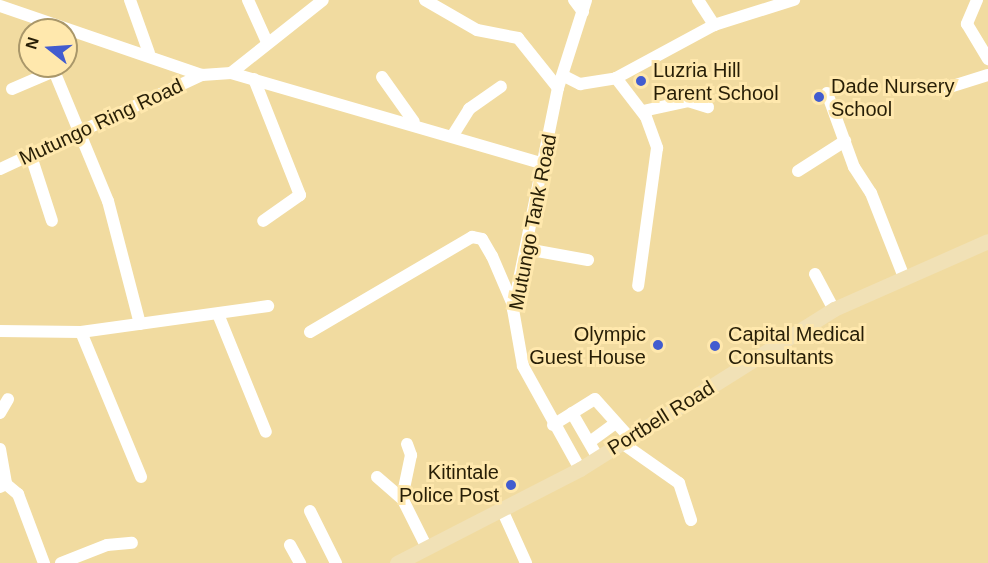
<!DOCTYPE html>
<style>
body{margin:0}
#map{position:relative;width:988px;height:563px;overflow:hidden;background:#f1dba0;font-family:Arial,sans-serif}
div>[style]{position:absolute}
.minor>*{height:12px;margin:-6px;padding:0 6px;transform-origin:6px;border-radius:6px;background:#fff}
.major>*{height:15px;margin:-7.5px;padding:0 7.5px;transform-origin:7.5px;border-radius:7.5px;background:#f1e1b6}
.dots>*{width:16px;height:16px;translate:-50% -50%;box-sizing:border-box;border:3px solid #ffe8ad;border-radius:50%}
span{translate:-50% -50%;white-space:nowrap;text-align:center;line-height:1.15;-webkit-text-stroke:6px #ffe8ad;paint-order:stroke}
.poi-label{font-size:20px;color:#271e06}
.left{translate:0 -50%;text-align:left}
.right{translate:-100% -50%;text-align:right}
.street-label{font-size:20px;color:#271e06}
.north{position:absolute;left:18px;top:18px;width:60px;height:60px;box-sizing:border-box;background:#ffe8ad;border:2px solid #a9976a;border-radius:50%;rotate:287deg;font-size:16px;font-weight:700;line-height:24px;text-align:center;color:#271e06}
.north::after{content:'';display:block;margin:auto;width:21px;height:27px;background:#425ccf;clip-path:polygon(50% 0,100% 100%,50% 72%,0 100%)}
</style>
<div id="map">
<div class="minor">
<div style="left:130px;top:0;width:56px;rotate:70.3deg"></div>
<div style="left:248px;top:0;width:46px;rotate:65.7deg"></div>
<div style="left:425px;top:0;width:60px;rotate:30deg"></div>
<div style="left:477px;top:30px;width:42px;rotate:11deg"></div>
<div style="left:518px;top:38px;width:64px;rotate:51.3deg"></div>
<div style="left:574px;top:0;width:15px;rotate:53deg"></div>
<div style="left:698px;top:0;width:30px;rotate:57deg"></div>
<div style="left:977px;top:0;width:26px;rotate:113deg"></div>
<div style="left:967px;top:24px;width:41px;rotate:59deg"></div>
<div style="left:0;top:6px;width:213px;rotate:18.9deg"></div>
<div style="left:52px;top:66px;width:146px;rotate:67.5deg"></div>
<div style="left:108px;top:201px;width:127px;rotate:75.4deg"></div>
<div style="left:231px;top:73px;width:117px;rotate:-38.4deg"></div>
<div style="left:382px;top:77px;width:55px;rotate:54.6deg"></div>
<div style="left:566px;top:77px;width:16px;rotate:27deg"></div>
<div style="left:580px;top:84px;width:36px;rotate:-9deg"></div>
<div style="left:616px;top:78px;width:111px;rotate:-28.4deg"></div>
<div style="left:714px;top:25px;width:84px;rotate:-17.4deg"></div>
<div style="left:616px;top:78px;width:49px;rotate:52.4deg"></div>
<div style="left:646px;top:117px;width:33px;rotate:70deg"></div>
<div style="left:657px;top:148px;width:139px;rotate:97.8deg"></div>
<div style="left:254px;top:79px;width:125px;rotate:68.4deg"></div>
<div style="left:300px;top:195px;width:45px;rotate:144.9deg"></div>
<div style="left:12px;top:89px;width:46px;rotate:-23.2deg"></div>
<div style="left:940px;top:90px;width:50px;rotate:-17.4deg"></div>
<div style="left:827px;top:93px;width:79px;rotate:70deg"></div>
<div style="left:854px;top:167px;width:31px;rotate:57deg"></div>
<div style="left:871px;top:193px;width:90px;rotate:68.6deg"></div>
<div style="left:643px;top:111px;width:46px;rotate:-12.5deg"></div>
<div style="left:688px;top:101px;width:21px;rotate:17deg"></div>
<div style="left:453px;top:135px;width:31px;rotate:-58deg"></div>
<div style="left:469px;top:109px;width:39px;rotate:-35deg"></div>
<div style="left:31px;top:156px;width:68px;rotate:72.1deg"></div>
<div style="left:0;top:169px;width:223px;rotate:-25deg"></div>
<div style="left:202px;top:75px;width:29px;rotate:-4deg"></div>
<div style="left:231px;top:73px;width:326px;rotate:16.2deg"></div>
<div style="left:798px;top:171px;width:56px;rotate:-32.6deg"></div>
<div style="left:526px;top:249px;width:63px;rotate:10.1deg"></div>
<div style="left:815px;top:274px;width:40px;rotate:62deg"></div>
<div style="left:218px;top:314px;width:127px;rotate:67.9deg"></div>
<div style="left:0;top:331px;width:81px;rotate:0.7deg"></div>
<div style="left:81px;top:332px;width:189px;rotate:-7.9deg"></div>
<div style="left:81px;top:332px;width:157px;rotate:67.5deg"></div>
<div style="left:310px;top:332px;width:188px;rotate:-30.4deg"></div>
<div style="left:472px;top:237px;width:10px;rotate:11deg"></div>
<div style="left:482px;top:239px;width:20px;rotate:60deg"></div>
<div style="left:492px;top:256px;width:53px;rotate:66.8deg"></div>
<div style="left:0;top:413px;width:16px;rotate:-60deg"></div>
<div style="left:572px;top:413px;width:52px;rotate:60deg"></div>
<div style="left:553px;top:425px;width:49px;rotate:-31.8deg"></div>
<div style="left:595px;top:399px;width:52px;rotate:48.1deg"></div>
<div style="left:591px;top:441px;width:29px;rotate:-36deg"></div>
<div style="left:622px;top:443px;width:70px;rotate:35.1deg"></div>
<div style="left:679px;top:483px;width:39px;rotate:72deg"></div>
<div style="left:407px;top:444px;width:12px;rotate:70deg"></div>
<div style="left:411px;top:455px;width:44px;rotate:101.8deg"></div>
<div style="left:402px;top:498px;width:56px;rotate:63.4deg"></div>
<div style="left:0;top:449px;width:36px;rotate:80deg"></div>
<div style="left:580px;top:469px;width:118px;rotate:-119deg"></div>
<div style="left:523px;top:366px;width:58px;rotate:-100deg"></div>
<div style="left:513px;top:309px;width:226px;rotate:-78.5deg"></div>
<div style="left:558px;top:88px;width:92px;rotate:-72.3deg"></div>
<div style="left:377px;top:477px;width:33px;rotate:41deg"></div>
<div style="left:0;top:487px;width:7px;rotate:-27deg"></div>
<div style="left:6px;top:484px;width:16px;rotate:40deg"></div>
<div style="left:18px;top:494px;width:74px;rotate:69.4deg"></div>
<div style="left:310px;top:511px;width:58px;rotate:63.4deg"></div>
<div style="left:503px;top:512px;width:56px;rotate:65.7deg"></div>
<div style="left:290px;top:545px;width:21px;rotate:61deg"></div>
<div style="left:61px;top:563px;width:49px;rotate:-21.4deg"></div>
<div style="left:107px;top:545px;width:25px;rotate:-5deg"></div>
</div>
<div class="major">
<div style="left:397px;top:563px;width:206px;rotate:-27.2deg"></div>
<div style="left:580px;top:469px;width:300px;rotate:-32.2deg"></div>
<div style="left:834px;top:309px;width:168px;rotate:-23.8deg"></div>
</div>
<div class="dots">
<div style="left:641px;top:81px;background:#425ccf"></div>
<div style="left:819px;top:97px;background:#425ccf"></div>
<div style="left:658px;top:345px;background:#425ccf"></div>
<div style="left:715px;top:346px;background:#425ccf"></div>
<div style="left:511px;top:485px;background:#425ccf"></div>
</div>
<div class="poi-label">
<span class="left" style="left:653px;top:82px">Luzria Hill<br>Parent School</span>
<span class="left" style="left:831px;top:98px">Dade Nursery<br>School</span>
<span class="right" style="left:646px;top:346px">Olympic<br>Guest House</span>
<span class="left" style="left:728px;top:346px">Capital Medical<br>Consultants</span>
<span class="right" style="left:499px;top:484px">Kitintale<br>Police Post</span>
</div>
<div class="street-label">
<span style="left:101px;top:122px;rotate:-25deg">Mutungo Ring Road</span>
<span style="left:533px;top:222px;rotate:-79deg">Mutungo Tank Road</span>
<span style="left:661px;top:418px;rotate:-32deg">Portbell Road</span>
</div>
<div class="north">N</div>
</div>
